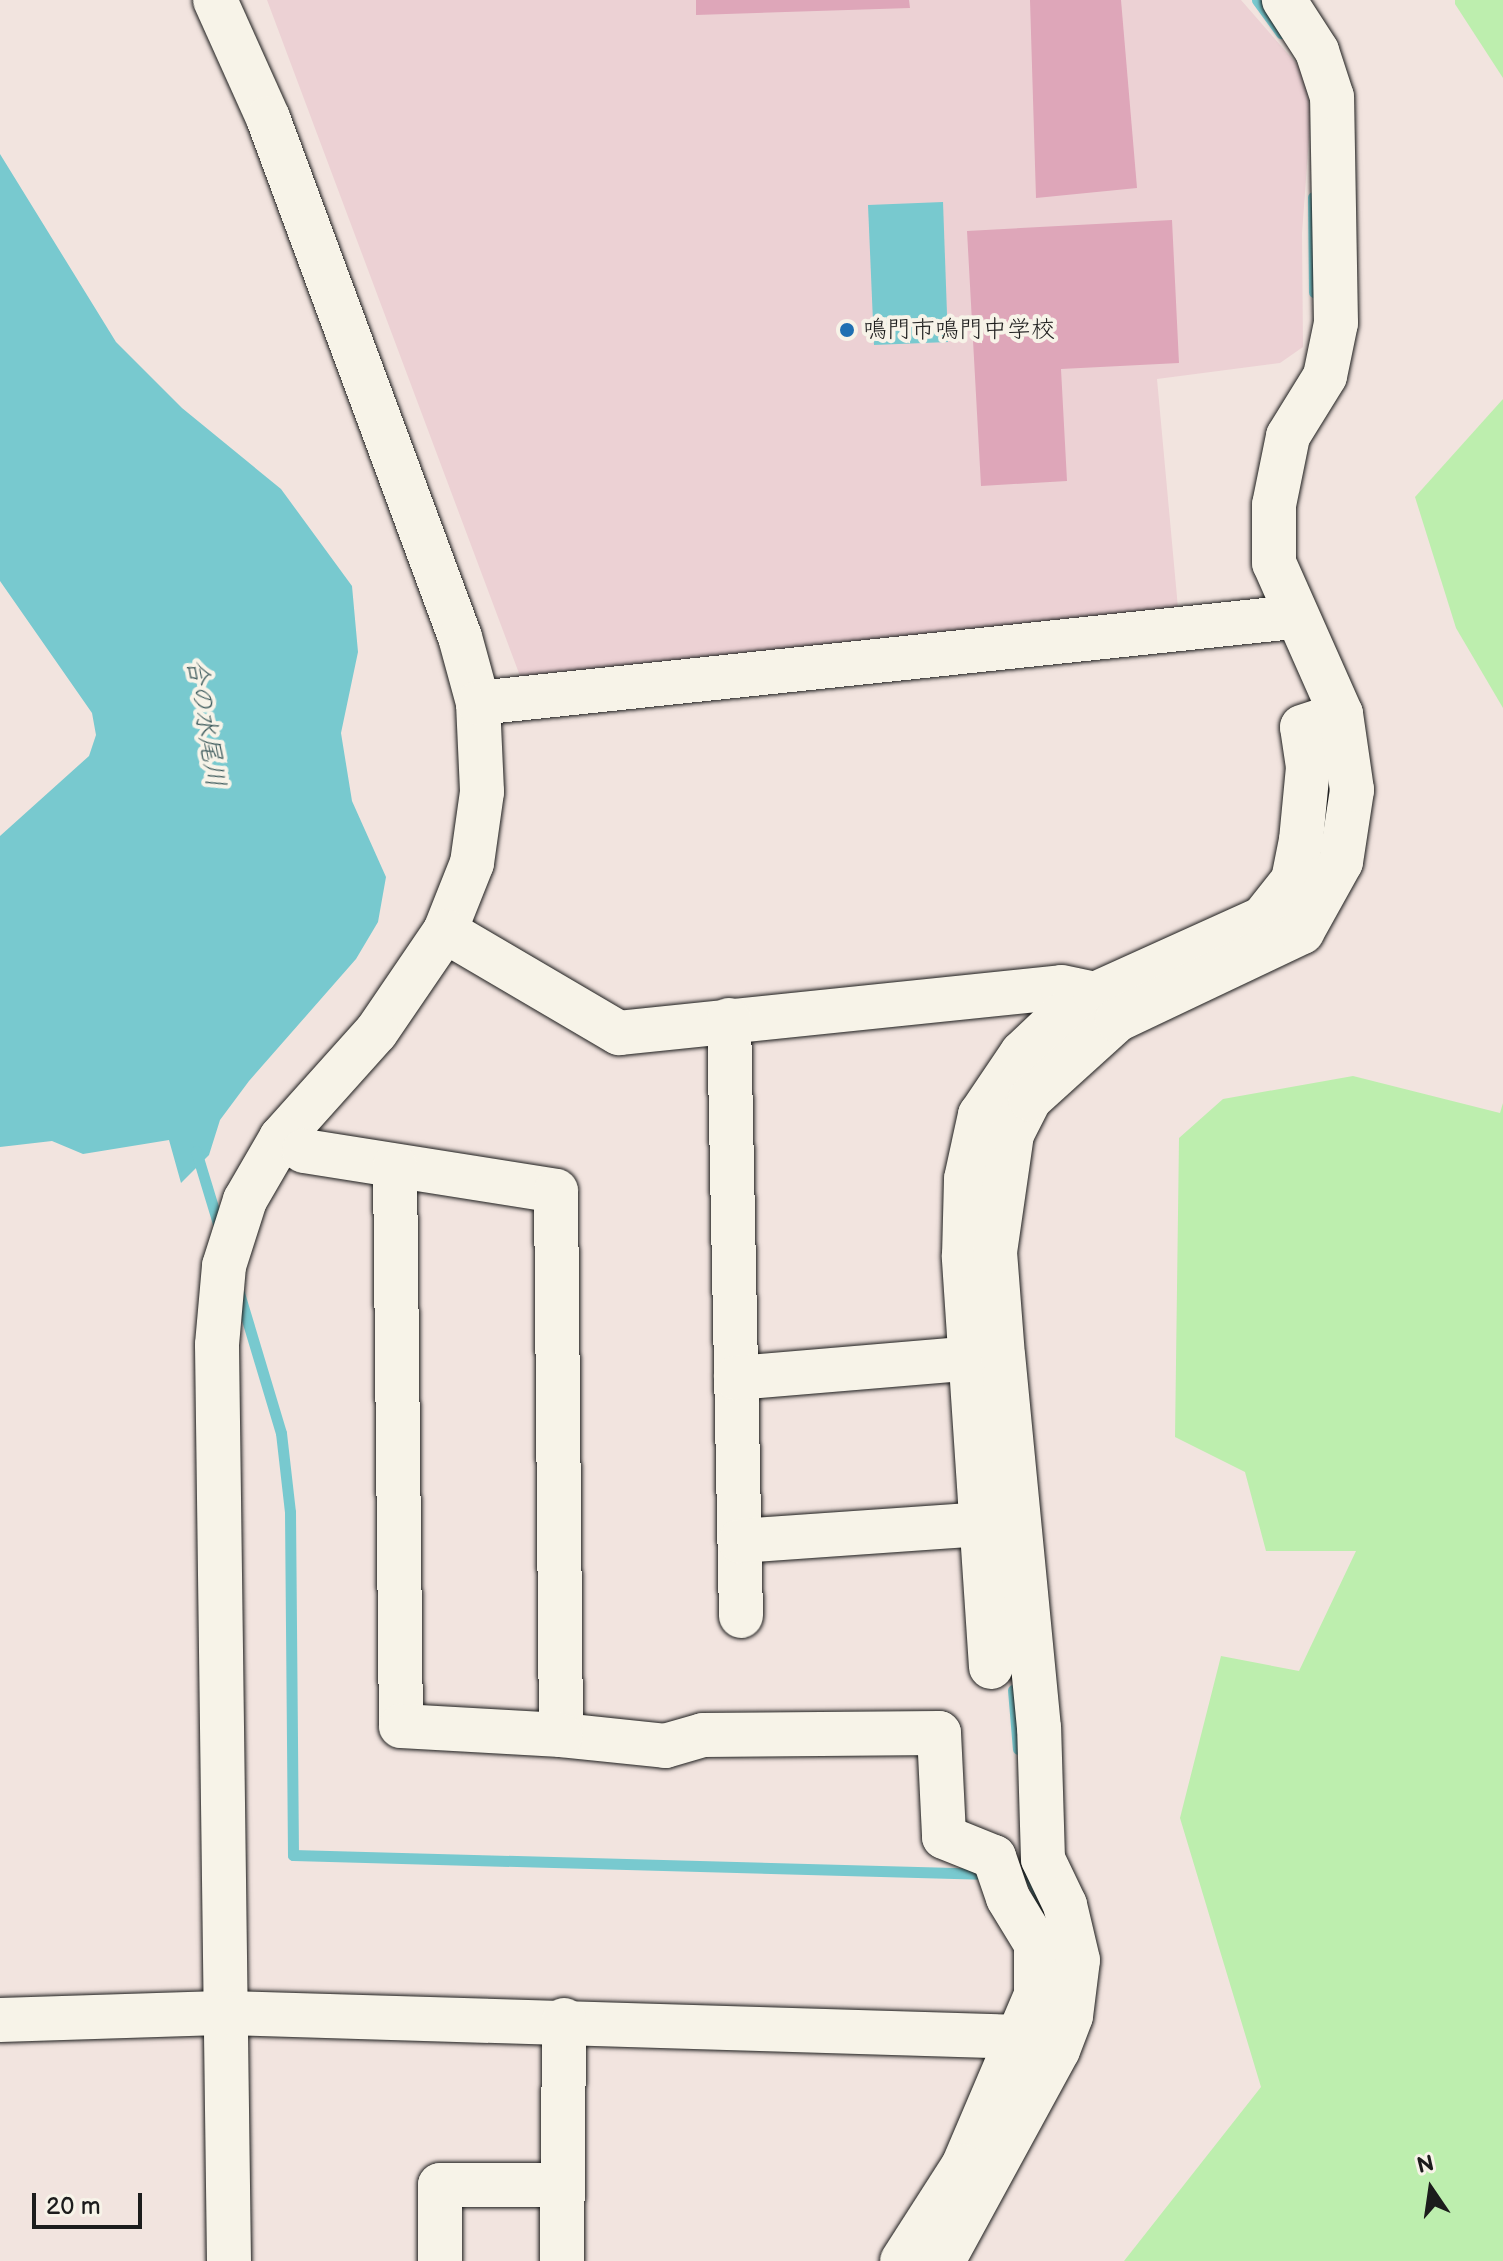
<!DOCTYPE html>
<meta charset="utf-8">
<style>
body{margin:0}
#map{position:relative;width:1503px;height:2261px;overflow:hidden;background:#f2e4df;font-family:"Balsamiq Sans","Klee One",sans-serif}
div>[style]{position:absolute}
.built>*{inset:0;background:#ecd1d4}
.green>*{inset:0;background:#bdeeae}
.water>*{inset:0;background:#78c9cf}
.stream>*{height:11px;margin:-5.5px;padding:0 5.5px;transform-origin:5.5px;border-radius:5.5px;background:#78c9cf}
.building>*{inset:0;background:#dea6b9}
.roads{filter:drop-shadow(0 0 2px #1c1c1c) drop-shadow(0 0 2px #1c1c1c)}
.minor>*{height:44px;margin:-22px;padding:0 22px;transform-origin:22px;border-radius:22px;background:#f7f3e8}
.dots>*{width:22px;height:22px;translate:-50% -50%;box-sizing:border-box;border:4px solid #f7f3e8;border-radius:50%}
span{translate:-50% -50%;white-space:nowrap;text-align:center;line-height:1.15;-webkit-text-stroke:8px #f7f3e8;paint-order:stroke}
.poi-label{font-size:24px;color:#1c1c1c}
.left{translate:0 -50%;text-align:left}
.water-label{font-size:26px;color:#3c595b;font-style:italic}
.north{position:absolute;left:1391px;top:2149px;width:80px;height:80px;-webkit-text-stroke:6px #f7f3e8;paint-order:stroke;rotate:347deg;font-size:22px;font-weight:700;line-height:32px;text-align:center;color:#1c1c1c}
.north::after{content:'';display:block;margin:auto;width:28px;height:36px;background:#1c1c1c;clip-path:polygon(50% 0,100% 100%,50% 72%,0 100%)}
.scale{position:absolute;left:32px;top:2193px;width:110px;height:36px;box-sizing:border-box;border:4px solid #1c1c1c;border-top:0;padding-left:10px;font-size:24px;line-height:28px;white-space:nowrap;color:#1c1c1c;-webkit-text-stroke:6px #f7f3e8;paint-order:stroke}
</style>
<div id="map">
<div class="built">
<div style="clip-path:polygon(267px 0,1241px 0,1302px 70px,1311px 112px,1302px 233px,1303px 347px,1280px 363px,1157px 379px,1178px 608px,520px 676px)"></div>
</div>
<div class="green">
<div style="clip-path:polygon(1455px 0,1503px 0,1503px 78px,1455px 4px)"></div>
<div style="clip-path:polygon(1503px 399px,1503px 708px,1456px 628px,1415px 497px)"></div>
<div style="clip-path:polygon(1353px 1076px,1500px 1113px,1503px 1103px,1503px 2261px,1124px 2261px,1261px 2087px,1180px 1818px,1221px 1656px,1299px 1671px,1356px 1551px,1266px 1551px,1245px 1472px,1175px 1437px,1179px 1138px,1223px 1099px)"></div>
</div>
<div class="water">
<div style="clip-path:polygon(0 154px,116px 342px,182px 408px,281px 489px,352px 586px,358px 652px,341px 733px,352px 801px,386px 877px,378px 922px,356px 959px,249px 1081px,220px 1120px,209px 1155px,181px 1183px,169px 1140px,83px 1154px,52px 1141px,0 1147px,0 836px,89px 756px,96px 735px,92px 713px,0 581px)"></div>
<div style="clip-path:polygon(943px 202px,948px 342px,874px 345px,868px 205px)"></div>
</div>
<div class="stream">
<div style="left:1257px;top:0;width:41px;rotate:54deg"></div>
<div style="left:1313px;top:197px;width:95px;rotate:89.4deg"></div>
<div style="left:196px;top:1151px;width:83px;rotate:73.1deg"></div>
<div style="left:239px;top:1293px;width:146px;rotate:73.3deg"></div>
<div style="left:281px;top:1433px;width:80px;rotate:83.5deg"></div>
<div style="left:290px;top:1512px;width:343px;rotate:89.5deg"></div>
<div style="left:293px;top:1855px;width:698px;rotate:1.56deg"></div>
<div style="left:1013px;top:1690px;width:59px;rotate:85.2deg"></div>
<div style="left:1027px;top:1870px;width:46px;rotate:65.7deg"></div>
</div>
<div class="building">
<div style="clip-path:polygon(696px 0,909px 0,910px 8px,696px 15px)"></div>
<div style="clip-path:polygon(1030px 0,1121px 0,1137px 188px,1036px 198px)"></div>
<div style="clip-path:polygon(1172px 220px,1179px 363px,1061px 369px,1067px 481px,981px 486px,967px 231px)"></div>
</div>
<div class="roads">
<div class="minor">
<div style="left:215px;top:0;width:129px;rotate:65.8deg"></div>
<div style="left:268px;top:118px;width:553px;rotate:69.7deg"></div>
<div style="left:460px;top:637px;width:68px;rotate:74.7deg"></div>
<div style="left:478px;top:703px;width:89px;rotate:87.4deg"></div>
<div style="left:482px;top:792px;width:72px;rotate:98deg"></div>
<div style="left:472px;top:863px;width:73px;rotate:111.7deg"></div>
<div style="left:445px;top:931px;width:122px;rotate:124.3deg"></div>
<div style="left:376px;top:1032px;width:142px;rotate:131.9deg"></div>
<div style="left:281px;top:1138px;width:72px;rotate:120.1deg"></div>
<div style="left:245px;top:1200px;width:69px;rotate:107.7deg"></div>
<div style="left:224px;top:1266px;width:79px;rotate:95.1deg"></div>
<div style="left:217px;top:1345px;width:916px;rotate:89.25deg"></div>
<div style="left:478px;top:703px;width:820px;rotate:-6.02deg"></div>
<div style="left:445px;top:931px;width:202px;rotate:30.4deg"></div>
<div style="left:619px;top:1033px;width:445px;rotate:-5.9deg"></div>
<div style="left:1062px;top:987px;width:34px;rotate:12deg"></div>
<div style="left:1095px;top:994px;width:13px;rotate:51deg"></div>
<div style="left:729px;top:1020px;width:596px;rotate:88.85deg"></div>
<div style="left:281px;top:1138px;width:26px;rotate:29deg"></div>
<div style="left:304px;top:1151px;width:255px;rotate:9deg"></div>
<div style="left:556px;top:1191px;width:544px;rotate:89.47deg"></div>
<div style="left:561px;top:1735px;width:105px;rotate:6deg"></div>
<div style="left:665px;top:1746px;width:40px;rotate:-16deg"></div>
<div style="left:703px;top:1735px;width:236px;rotate:-0.5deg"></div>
<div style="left:939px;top:1733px;width:104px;rotate:87.2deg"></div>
<div style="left:944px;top:1837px;width:54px;rotate:21.8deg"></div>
<div style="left:994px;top:1857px;width:43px;rotate:71.1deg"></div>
<div style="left:1008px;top:1898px;width:54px;rotate:58.7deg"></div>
<div style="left:1036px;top:1944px;width:51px;rotate:90deg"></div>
<div style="left:1036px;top:1995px;width:186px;rotate:113.1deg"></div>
<div style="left:963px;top:2166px;width:113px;rotate:122.7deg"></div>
<div style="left:395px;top:1166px;width:560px;rotate:89.39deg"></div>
<div style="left:401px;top:1726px;width:160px;rotate:3.2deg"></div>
<div style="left:736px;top:1378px;width:238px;rotate:-4.8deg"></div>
<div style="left:740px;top:1541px;width:245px;rotate:-4deg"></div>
<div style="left:991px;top:1667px;width:412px;rotate:-93.8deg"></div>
<div style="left:964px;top:1256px;width:77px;rotate:-88.5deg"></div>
<div style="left:966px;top:1179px;width:66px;rotate:-77.7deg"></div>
<div style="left:980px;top:1115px;width:75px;rotate:-55.9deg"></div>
<div style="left:1022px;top:1053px;width:55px;rotate:-43.5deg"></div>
<div style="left:1062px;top:1015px;width:39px;rotate:-32deg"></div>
<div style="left:1095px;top:994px;width:184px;rotate:-24.3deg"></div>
<div style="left:1263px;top:918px;width:48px;rotate:-51.7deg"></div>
<div style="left:1293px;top:880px;width:41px;rotate:-78.7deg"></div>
<div style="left:1301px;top:840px;width:73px;rotate:-84.5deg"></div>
<div style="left:1308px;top:767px;width:40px;rotate:-98.5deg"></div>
<div style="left:1302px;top:727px;width:41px;rotate:-18.4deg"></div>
<div style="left:0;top:2020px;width:228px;rotate:-1.8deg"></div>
<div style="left:228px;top:2013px;width:793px;rotate:1.73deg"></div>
<div style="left:440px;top:2261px;width:76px;rotate:-90deg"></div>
<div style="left:440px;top:2185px;width:122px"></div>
<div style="left:562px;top:2261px;width:241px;rotate:-89.5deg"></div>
<div style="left:943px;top:2261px;width:240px;rotate:-61.4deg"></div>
<div style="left:1058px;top:2050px;width:36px;rotate:-69deg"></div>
<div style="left:1071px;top:2016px;width:56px;rotate:-82.9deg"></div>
<div style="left:1078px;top:1960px;width:57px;rotate:-103.3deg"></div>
<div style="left:1065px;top:1905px;width:51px;rotate:-115.6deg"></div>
<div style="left:1043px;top:1859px;width:131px;rotate:-91.7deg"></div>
<div style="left:1039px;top:1728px;width:374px;rotate:-95.5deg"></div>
<div style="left:1003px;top:1356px;width:104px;rotate:-94.4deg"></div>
<div style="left:995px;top:1252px;width:119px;rotate:-81.8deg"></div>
<div style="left:1012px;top:1134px;width:39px;rotate:-63deg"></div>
<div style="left:1030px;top:1099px;width:118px;rotate:-42.2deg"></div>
<div style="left:1117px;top:1020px;width:205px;rotate:-25.4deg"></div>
<div style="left:1302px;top:932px;width:80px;rotate:-60.9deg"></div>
<div style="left:1341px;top:862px;width:73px;rotate:-81.3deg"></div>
<div style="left:1352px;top:790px;width:77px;rotate:-98.2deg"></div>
<div style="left:1341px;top:714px;width:165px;rotate:-113.9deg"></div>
<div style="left:1274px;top:563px;width:58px;rotate:-90deg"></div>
<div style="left:1274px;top:505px;width:70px;rotate:-78.5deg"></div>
<div style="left:1288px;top:436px;width:70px;rotate:-58.3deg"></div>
<div style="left:1325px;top:376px;width:54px;rotate:-78.3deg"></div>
<div style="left:1336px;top:323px;width:226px;rotate:-91deg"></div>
<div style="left:1332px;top:97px;width:48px;rotate:-108.1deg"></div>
<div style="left:1317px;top:51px;width:61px;rotate:-122.9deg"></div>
</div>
</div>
<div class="dots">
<div style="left:847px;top:330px;background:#1f6fb2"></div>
</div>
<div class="poi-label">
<span class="left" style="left:863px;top:330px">鳴門市鳴門中学校</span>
</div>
<div class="water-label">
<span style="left:205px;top:723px;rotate:81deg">合の水尾川</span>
</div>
<div class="north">N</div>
<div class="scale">20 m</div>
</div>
